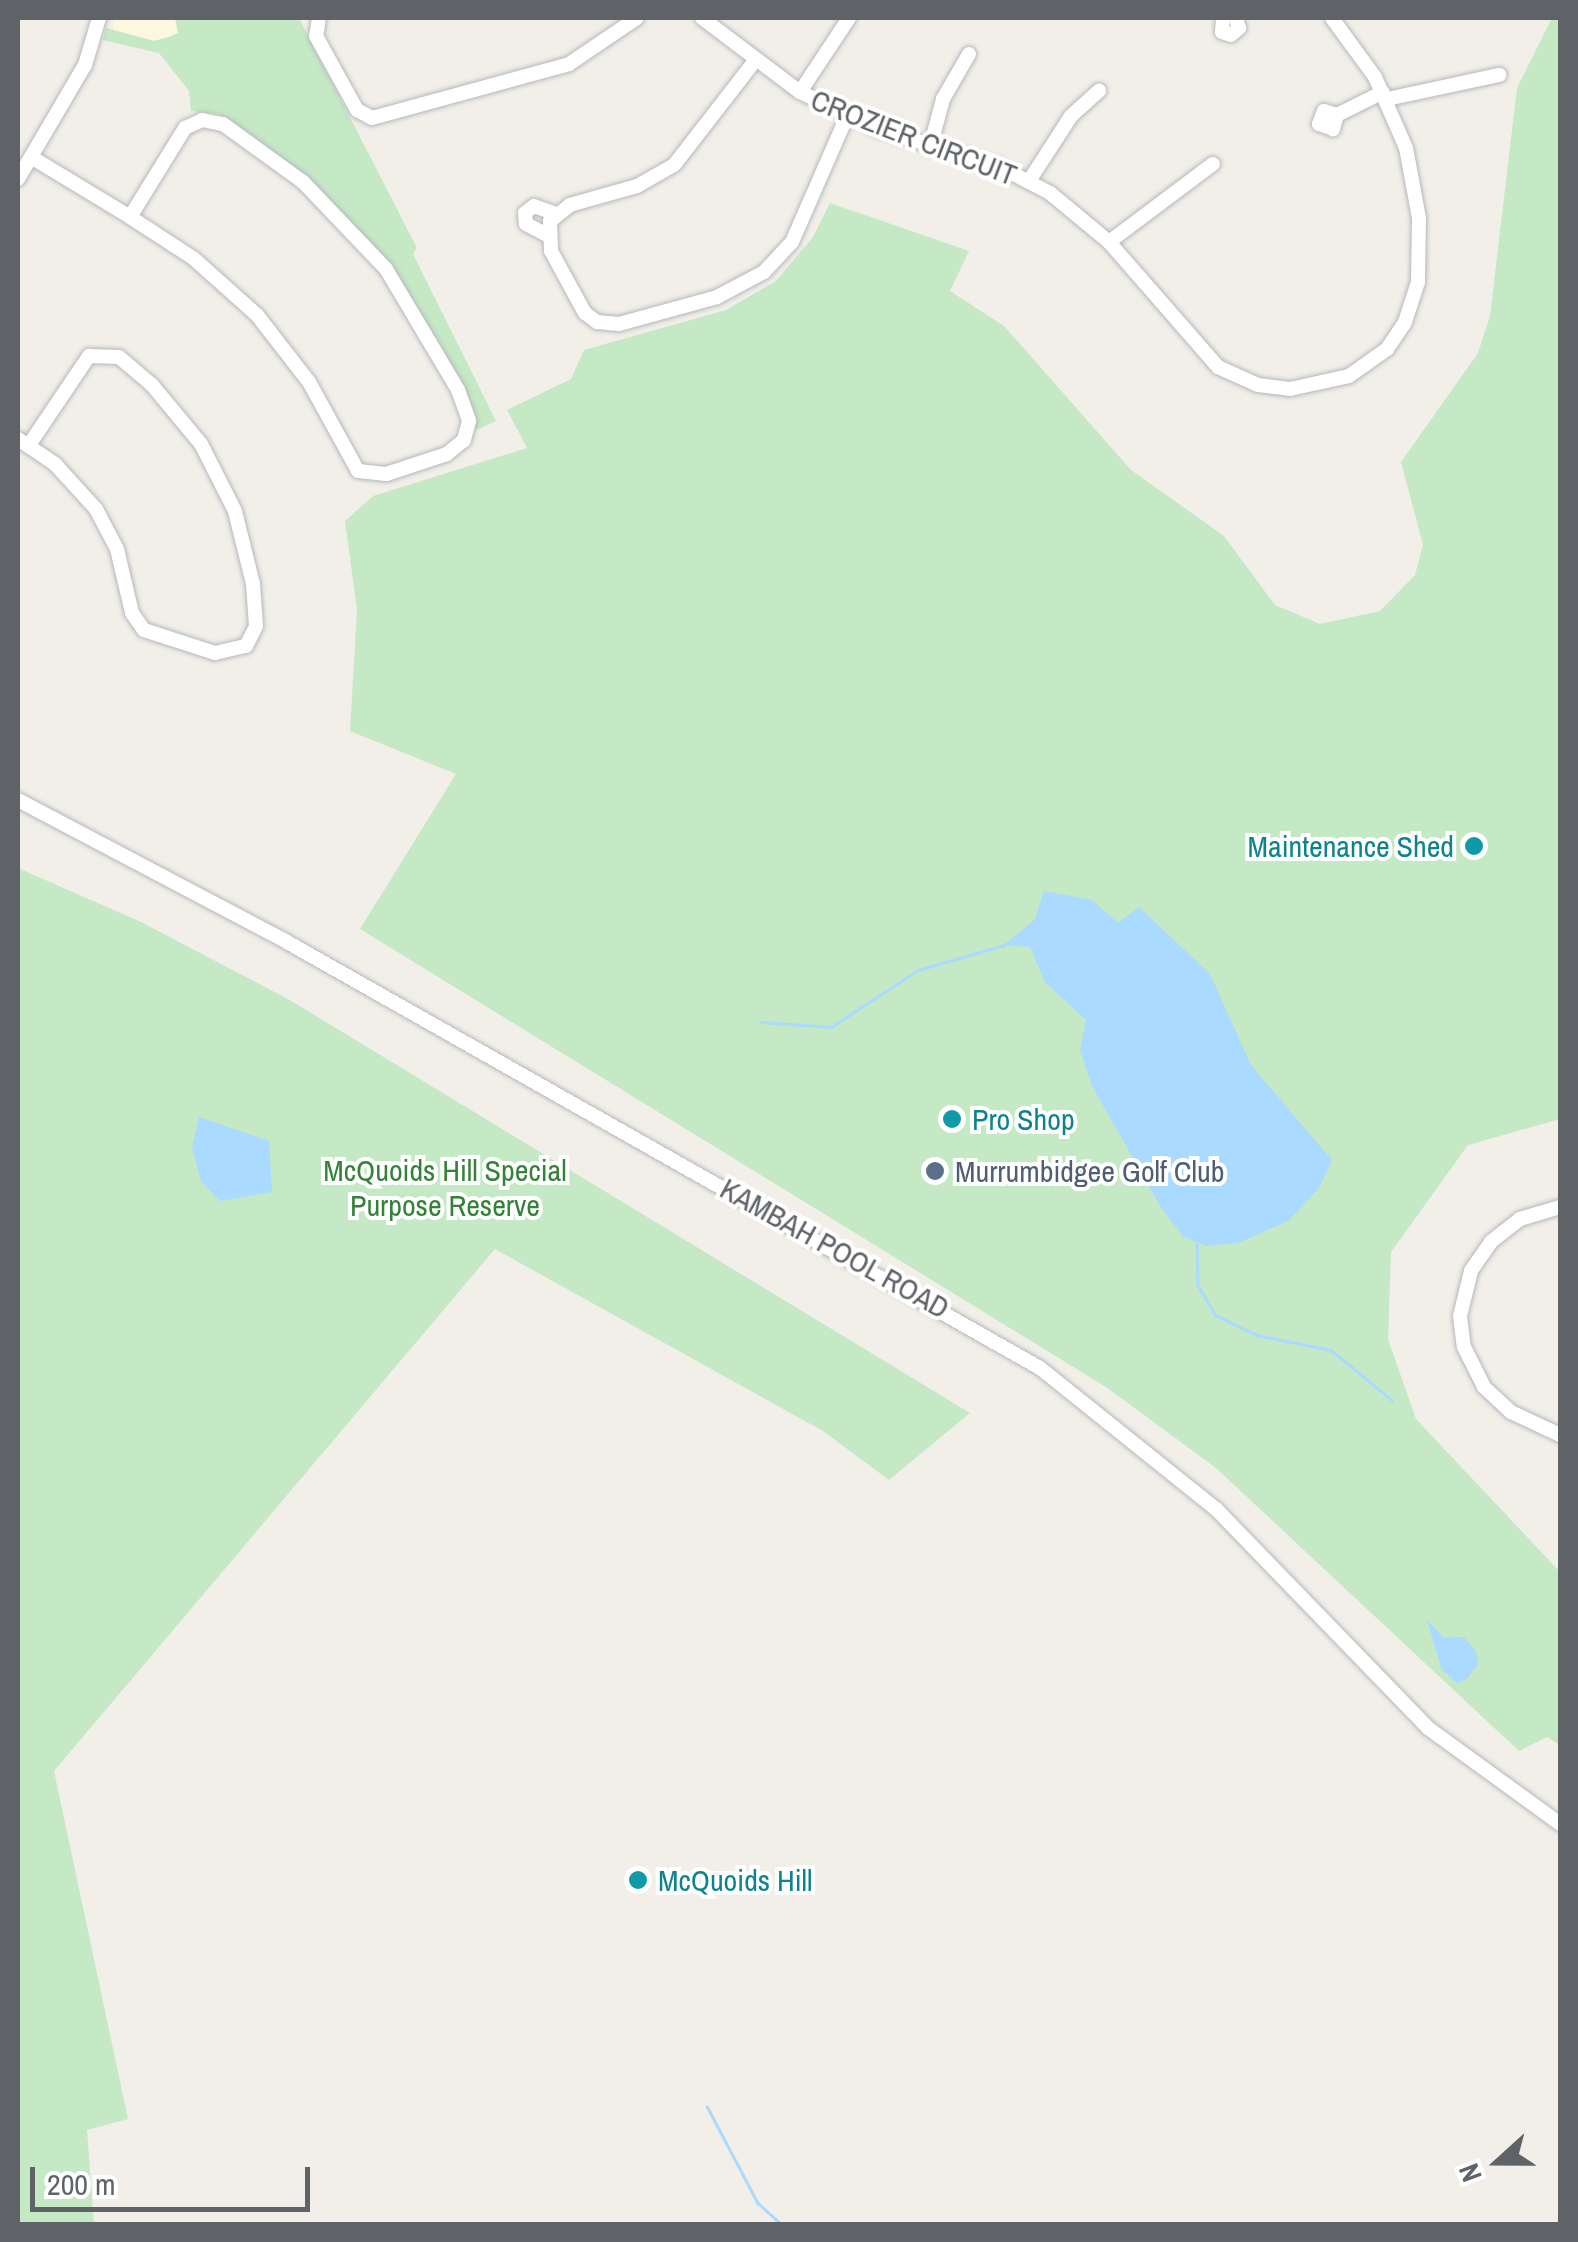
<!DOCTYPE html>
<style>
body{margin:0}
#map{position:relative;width:1578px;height:2242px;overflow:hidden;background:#f1efe8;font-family:"Archivo Narrow",sans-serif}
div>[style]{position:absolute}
.commercial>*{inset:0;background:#fef7e0}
.green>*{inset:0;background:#c5e8c5}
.water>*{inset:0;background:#aadaff}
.stream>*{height:2.5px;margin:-1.25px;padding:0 1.25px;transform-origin:1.25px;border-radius:1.25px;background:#aadaff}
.roads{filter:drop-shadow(0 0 2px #b5b8bc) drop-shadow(0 0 2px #b5b8bc)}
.minor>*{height:14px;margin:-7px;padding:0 7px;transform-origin:7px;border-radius:7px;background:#fff}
.dots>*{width:28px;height:28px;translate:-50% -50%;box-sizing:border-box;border:5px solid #fff;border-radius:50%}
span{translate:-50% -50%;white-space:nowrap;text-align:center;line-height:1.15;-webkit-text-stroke:8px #fff;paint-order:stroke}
.street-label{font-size:30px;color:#5f6368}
.culture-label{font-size:30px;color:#0d838f}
.right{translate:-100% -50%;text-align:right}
.left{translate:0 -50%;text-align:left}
.park-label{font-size:30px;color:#348238}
.service-label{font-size:30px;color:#4e5e75}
.frame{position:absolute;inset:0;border:20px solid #5f6368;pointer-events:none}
.north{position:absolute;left:1448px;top:2112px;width:100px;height:100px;-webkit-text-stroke:8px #fff;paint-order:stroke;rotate:249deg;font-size:28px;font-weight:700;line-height:40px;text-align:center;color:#5f6368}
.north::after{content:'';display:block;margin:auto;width:35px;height:45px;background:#5f6368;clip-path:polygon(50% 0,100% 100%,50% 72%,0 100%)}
.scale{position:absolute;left:30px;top:2167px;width:280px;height:45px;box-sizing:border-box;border:5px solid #5f6368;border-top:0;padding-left:12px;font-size:30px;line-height:35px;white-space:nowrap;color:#5f6368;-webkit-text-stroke:8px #fff;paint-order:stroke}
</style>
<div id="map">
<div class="commercial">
<div style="clip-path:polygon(114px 18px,175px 18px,178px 33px,155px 41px,113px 30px)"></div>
</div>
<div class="green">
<div style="clip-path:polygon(175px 18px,299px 18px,417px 248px,413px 254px,496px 421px,476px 430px,444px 350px,389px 263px,318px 188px,220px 114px,191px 111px,189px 91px,159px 53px,103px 40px,106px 28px,154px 41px,169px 37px,178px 33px)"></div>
<div style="clip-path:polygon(1552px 18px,1560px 18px,1560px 1119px,1468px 1145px,1391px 1252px,1388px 1339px,1416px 1419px,1560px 1572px,1560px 1745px,1547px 1737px,1519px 1751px,1216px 1468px,1106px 1387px,360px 929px,456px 774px,350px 731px,357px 610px,345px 521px,373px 496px,527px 448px,507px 410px,571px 379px,584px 350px,726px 310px,776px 281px,813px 237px,830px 203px,969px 251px,950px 291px,1004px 326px,1131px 470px,1224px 536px,1275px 605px,1320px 624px,1380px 611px,1415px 575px,1423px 545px,1401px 462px,1478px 353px,1490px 316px,1517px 88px)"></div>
<div style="clip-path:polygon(18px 868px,141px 922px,288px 999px,970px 1413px,889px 1480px,823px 1431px,495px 1249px,54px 1771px,128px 2119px,87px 2130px,94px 2224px,18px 2224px)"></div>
</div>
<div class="water">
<div style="clip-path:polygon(1044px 891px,1092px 900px,1118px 923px,1139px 907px,1210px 974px,1251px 1065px,1332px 1160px,1319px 1188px,1288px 1221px,1238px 1243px,1205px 1246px,1183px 1236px,1162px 1209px,1092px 1086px,1080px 1050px,1086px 1020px,1045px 982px,1030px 947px,1004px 945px,1035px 919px)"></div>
<div style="clip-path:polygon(199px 1117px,269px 1141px,272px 1192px,220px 1201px,201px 1181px,192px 1148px)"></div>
<div style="clip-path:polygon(1427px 1620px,1444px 1638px,1464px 1637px,1476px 1652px,1478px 1664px,1466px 1680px,1457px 1683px,1442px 1670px)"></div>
</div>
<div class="stream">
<div style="left:761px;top:1022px;width:70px;rotate:4.1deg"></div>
<div style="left:831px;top:1027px;width:104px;rotate:-33.2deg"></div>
<div style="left:918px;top:970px;width:90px;rotate:-16.2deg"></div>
<div style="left:1197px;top:1244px;width:41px;rotate:88.6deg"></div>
<div style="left:1198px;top:1285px;width:34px;rotate:60deg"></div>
<div style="left:1215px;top:1315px;width:47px;rotate:25.5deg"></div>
<div style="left:1257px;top:1335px;width:76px;rotate:11.5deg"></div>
<div style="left:1331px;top:1350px;width:79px;rotate:39.3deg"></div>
<div style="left:707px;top:2106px;width:110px;rotate:62.3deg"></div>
<div style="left:758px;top:2203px;width:31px;rotate:42deg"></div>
</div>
<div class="roads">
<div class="minor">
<div style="left:319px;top:18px;width:18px;rotate:99deg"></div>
<div style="left:316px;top:36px;width:85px;rotate:61deg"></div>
<div style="left:357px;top:110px;width:17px;rotate:28deg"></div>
<div style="left:372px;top:118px;width:204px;rotate:-15.3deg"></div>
<div style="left:569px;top:64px;width:82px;rotate:-34.1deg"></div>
<div style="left:702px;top:18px;width:123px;rotate:37.1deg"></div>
<div style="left:800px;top:92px;width:86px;rotate:25.4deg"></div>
<div style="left:878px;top:129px;width:126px;rotate:17.1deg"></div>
<div style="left:998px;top:166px;width:59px;rotate:27.4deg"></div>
<div style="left:1050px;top:193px;width:77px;rotate:39.7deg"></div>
<div style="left:1109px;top:242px;width:166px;rotate:48.9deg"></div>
<div style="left:1218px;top:367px;width:44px;rotate:24.2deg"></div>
<div style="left:1258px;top:385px;width:32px;rotate:7deg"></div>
<div style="left:1290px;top:389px;width:60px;rotate:-12.4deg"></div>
<div style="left:1349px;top:376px;width:47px;rotate:-35.4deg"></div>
<div style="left:1387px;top:349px;width:32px;rotate:-56deg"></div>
<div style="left:1405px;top:322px;width:42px;rotate:-72deg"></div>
<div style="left:1418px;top:282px;width:64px;rotate:-89.1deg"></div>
<div style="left:1419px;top:218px;width:71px;rotate:-100.5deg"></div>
<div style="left:1406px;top:148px;width:77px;rotate:-113.6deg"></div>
<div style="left:1375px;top:77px;width:73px;rotate:-126.1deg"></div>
<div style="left:1223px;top:18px;width:14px;rotate:94deg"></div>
<div style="left:1222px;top:32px;width:9px;rotate:18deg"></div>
<div style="left:1231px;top:35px;width:11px;rotate:-41deg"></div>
<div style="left:1239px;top:28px;width:10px;rotate:-107deg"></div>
<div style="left:754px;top:62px;width:130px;rotate:127.8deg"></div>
<div style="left:674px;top:165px;width:43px;rotate:150.4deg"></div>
<div style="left:637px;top:186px;width:70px;rotate:164.2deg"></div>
<div style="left:570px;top:205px;width:26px;rotate:141deg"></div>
<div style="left:550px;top:221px;width:30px;rotate:88deg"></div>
<div style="left:551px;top:251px;width:71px;rotate:61.3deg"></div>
<div style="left:585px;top:313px;width:15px;rotate:37deg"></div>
<div style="left:597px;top:322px;width:22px;rotate:5deg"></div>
<div style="left:619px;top:324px;width:102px;rotate:-15.4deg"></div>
<div style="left:717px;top:297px;width:53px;rotate:-28deg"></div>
<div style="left:764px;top:272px;width:41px;rotate:-47deg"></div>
<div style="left:792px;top:242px;width:137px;rotate:-66.4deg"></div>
<div style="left:800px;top:92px;width:89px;rotate:-56.5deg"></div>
<div style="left:1387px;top:99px;width:115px;rotate:-12.1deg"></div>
<div style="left:1337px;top:115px;width:15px;rotate:106deg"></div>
<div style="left:1333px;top:129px;width:15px;rotate:-160deg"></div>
<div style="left:1319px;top:124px;width:14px;rotate:-69deg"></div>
<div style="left:1324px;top:111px;width:14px;rotate:17deg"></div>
<div style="left:1337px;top:115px;width:51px;rotate:-26.6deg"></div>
<div style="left:931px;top:144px;width:47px;rotate:-75.1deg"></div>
<div style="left:943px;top:99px;width:52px;rotate:-60deg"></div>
<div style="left:31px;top:157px;width:116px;rotate:31.2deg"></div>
<div style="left:130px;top:217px;width:105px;rotate:-58.3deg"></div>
<div style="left:185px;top:128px;width:19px;rotate:-25deg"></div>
<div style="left:202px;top:120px;width:21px;rotate:11deg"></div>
<div style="left:223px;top:124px;width:99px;rotate:35.9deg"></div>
<div style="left:303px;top:182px;width:120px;rotate:46.3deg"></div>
<div style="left:386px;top:269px;width:141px;rotate:59.2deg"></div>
<div style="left:458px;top:390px;width:33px;rotate:70deg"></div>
<div style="left:469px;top:421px;width:20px;rotate:105deg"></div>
<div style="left:464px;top:440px;width:22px;rotate:141deg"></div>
<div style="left:447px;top:454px;width:64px;rotate:161.8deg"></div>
<div style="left:386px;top:474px;width:28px;rotate:-174deg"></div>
<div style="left:358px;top:471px;width:102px;rotate:-118.8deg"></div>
<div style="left:309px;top:382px;width:85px;rotate:-127.8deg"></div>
<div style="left:257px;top:315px;width:86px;rotate:-138.3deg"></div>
<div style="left:193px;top:258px;width:75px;rotate:-146.9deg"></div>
<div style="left:18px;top:179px;width:132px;rotate:-59.6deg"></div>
<div style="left:85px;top:65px;width:49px;rotate:-73.4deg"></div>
<div style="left:1029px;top:181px;width:77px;rotate:-57.1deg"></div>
<div style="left:1071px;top:116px;width:38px;rotate:-42deg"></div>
<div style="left:547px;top:235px;width:24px;rotate:-152deg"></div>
<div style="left:526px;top:224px;width:11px;rotate:-95deg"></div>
<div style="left:525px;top:213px;width:11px;rotate:-38deg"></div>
<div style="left:534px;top:206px;width:23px;rotate:20deg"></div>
<div style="left:1109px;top:242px;width:130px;rotate:-36.9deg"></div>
<div style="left:18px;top:439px;width:45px;rotate:34deg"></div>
<div style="left:55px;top:464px;width:61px;rotate:47.7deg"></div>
<div style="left:96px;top:509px;width:45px;rotate:62.3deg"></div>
<div style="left:117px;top:549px;width:66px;rotate:76.8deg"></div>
<div style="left:132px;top:613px;width:21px;rotate:55deg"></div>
<div style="left:144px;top:630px;width:75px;rotate:17.9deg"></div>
<div style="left:215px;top:653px;width:32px;rotate:-13deg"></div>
<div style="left:246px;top:646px;width:22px;rotate:-63deg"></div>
<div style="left:256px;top:626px;width:42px;rotate:-94.1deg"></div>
<div style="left:253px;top:584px;width:75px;rotate:-103.9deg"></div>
<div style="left:235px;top:511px;width:75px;rotate:-116.9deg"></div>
<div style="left:201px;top:444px;width:77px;rotate:-129.7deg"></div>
<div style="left:152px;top:385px;width:43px;rotate:-139.7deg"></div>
<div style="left:119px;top:357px;width:30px;rotate:-178deg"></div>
<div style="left:89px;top:356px;width:107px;rotate:124deg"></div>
<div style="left:18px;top:800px;width:304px;rotate:27.8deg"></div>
<div style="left:287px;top:942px;width:865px;rotate:29.5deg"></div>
<div style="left:1040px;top:1368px;width:226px;rotate:38.7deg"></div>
<div style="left:1216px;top:1509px;width:305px;rotate:45.9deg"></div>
<div style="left:1428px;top:1728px;width:163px;rotate:36deg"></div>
<div style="left:1560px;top:1207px;width:42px;rotate:163.3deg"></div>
<div style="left:1520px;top:1219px;width:37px;rotate:142deg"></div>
<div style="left:1491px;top:1242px;width:35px;rotate:125deg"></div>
<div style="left:1471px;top:1271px;width:46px;rotate:103.7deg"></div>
<div style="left:1460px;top:1316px;width:31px;rotate:83deg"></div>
<div style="left:1464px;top:1347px;width:45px;rotate:63.4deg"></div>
<div style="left:1484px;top:1387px;width:37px;rotate:43deg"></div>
<div style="left:1511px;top:1412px;width:54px;rotate:25.1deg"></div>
</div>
</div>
<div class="dots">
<div style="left:1474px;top:846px;background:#0f9aa8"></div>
<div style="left:952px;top:1119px;background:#0f9aa8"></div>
<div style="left:935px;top:1171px;background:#5c6f8a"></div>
<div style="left:638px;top:1880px;background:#0f9aa8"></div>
</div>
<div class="street-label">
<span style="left:914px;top:137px;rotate:21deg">CROZIER CIRCUIT</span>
<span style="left:835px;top:1248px;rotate:29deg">KAMBAH POOL ROAD</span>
</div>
<div class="culture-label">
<span class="right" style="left:1454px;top:846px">Maintenance Shed</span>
<span class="left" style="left:972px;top:1119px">Pro Shop</span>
<span class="left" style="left:658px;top:1880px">McQuoids Hill</span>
</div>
<div class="park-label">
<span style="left:445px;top:1187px">McQuoids Hill Special<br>Purpose Reserve</span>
</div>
<div class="service-label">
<span class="left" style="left:955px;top:1171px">Murrumbidgee Golf Club</span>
</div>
<div class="frame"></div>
<div class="north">N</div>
<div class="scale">200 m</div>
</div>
